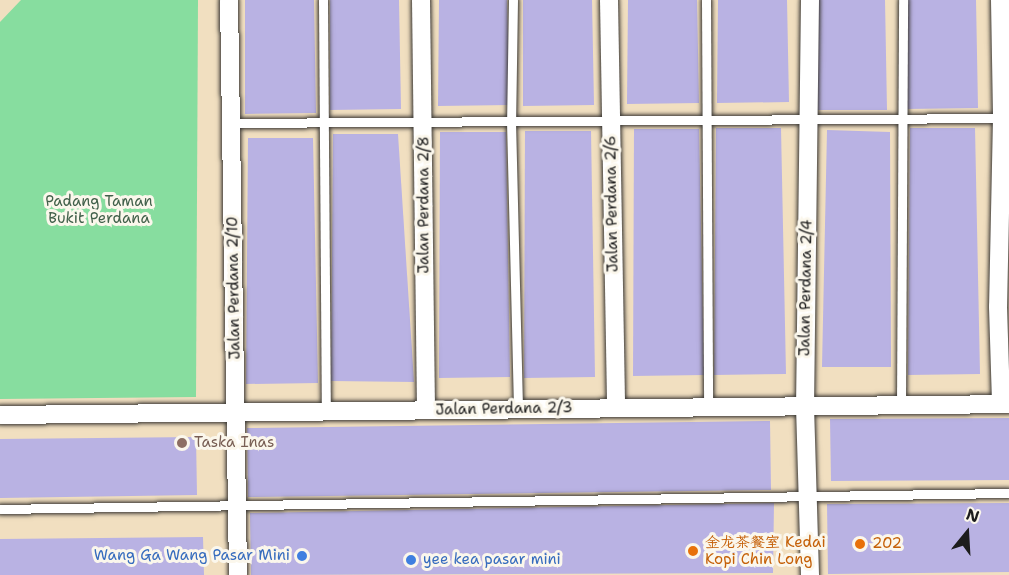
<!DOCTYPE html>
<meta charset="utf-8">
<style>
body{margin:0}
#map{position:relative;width:1009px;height:575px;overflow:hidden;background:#f1dfc0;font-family:"Shantell Sans","LXGW WenKai TC",sans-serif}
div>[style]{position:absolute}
.green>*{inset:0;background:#87dd9f}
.building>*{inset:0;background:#b9b2e3}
.roads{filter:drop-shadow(0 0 2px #3c3935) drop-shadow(0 0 2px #3c3935)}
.lane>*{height:9px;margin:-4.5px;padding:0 4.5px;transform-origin:4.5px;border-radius:4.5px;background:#fff}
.street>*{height:18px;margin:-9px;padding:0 9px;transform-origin:9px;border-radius:9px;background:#fff}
.dots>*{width:16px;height:16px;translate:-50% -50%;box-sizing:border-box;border:3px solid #fbf7ec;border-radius:50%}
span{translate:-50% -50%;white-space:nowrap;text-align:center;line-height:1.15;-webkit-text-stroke:6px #fbf7ec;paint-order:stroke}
.park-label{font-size:15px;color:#41604a}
.street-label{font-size:15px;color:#1c1c1c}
.education-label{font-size:15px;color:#785e54}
.left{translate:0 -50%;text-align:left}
.food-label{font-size:15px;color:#c56008}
.shop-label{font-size:15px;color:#366cbe}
.right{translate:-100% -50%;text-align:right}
.north{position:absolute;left:937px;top:503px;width:60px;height:60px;-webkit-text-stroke:4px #fbf7ec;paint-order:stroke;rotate:18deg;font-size:16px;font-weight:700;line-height:24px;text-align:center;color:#1c1c1c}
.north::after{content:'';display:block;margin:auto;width:21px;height:27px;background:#1c1c1c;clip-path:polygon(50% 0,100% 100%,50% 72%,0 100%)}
</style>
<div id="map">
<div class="green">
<div style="clip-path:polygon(21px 0,198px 0,196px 397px,0 399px,0 22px)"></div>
</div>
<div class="building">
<div style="clip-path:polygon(245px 0,314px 0,316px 113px,245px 114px)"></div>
<div style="clip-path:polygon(330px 0,399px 0,401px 109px,330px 110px)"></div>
<div style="clip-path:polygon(439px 0,507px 0,510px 105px,438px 106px)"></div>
<div style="clip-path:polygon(523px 0,592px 0,594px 105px,523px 106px)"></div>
<div style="clip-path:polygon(628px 0,697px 0,699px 103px,627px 104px)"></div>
<div style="clip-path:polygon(718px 0,787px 0,789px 102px,717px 103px)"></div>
<div style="clip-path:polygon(816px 0,885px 0,887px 110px,816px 110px)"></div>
<div style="clip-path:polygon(907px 0,976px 0,978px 108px,906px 109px)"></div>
<div style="clip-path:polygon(716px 128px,781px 128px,786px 374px,714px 375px)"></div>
<div style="clip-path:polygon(910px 128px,975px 128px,980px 374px,908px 375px)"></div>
<div style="clip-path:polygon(634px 129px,699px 129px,704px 375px,633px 376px)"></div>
<div style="clip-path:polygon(827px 130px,890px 132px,891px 367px,822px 367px)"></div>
<div style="clip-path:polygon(525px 131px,591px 131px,595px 377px,524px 378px)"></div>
<div style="clip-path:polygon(440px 132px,506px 132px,510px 377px,439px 378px)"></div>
<div style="clip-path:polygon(333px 134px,398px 134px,414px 382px,331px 381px)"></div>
<div style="clip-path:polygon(248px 138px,313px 138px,318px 383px,246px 384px)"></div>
<div style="clip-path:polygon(1009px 418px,1009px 480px,831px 481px,830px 419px)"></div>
<div style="clip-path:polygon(770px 421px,771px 490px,248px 497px,247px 428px)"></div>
<div style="clip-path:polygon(196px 437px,197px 495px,0 498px,0 439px)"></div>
<div style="clip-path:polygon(774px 503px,773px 573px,251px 575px,250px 513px)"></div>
<div style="clip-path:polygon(1009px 503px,1009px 572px,828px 574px,827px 504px)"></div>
<div style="clip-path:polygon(203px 537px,204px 575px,0 575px,0 539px)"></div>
</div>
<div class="roads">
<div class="lane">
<div style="left:323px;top:0;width:411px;rotate:89.6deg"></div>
<div style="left:513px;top:0;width:121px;rotate:90.9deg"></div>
<div style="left:511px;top:121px;width:288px;rotate:88.6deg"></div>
<div style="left:706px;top:0;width:407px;rotate:89.7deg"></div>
<div style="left:231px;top:123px;width:773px;rotate:-0.37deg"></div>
<div style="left:901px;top:405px;width:405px;rotate:-89.7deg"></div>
<div style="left:0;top:509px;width:1009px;rotate:-0.91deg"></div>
</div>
<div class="street">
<div style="left:229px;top:0;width:575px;rotate:89.1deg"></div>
<div style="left:421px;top:0;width:410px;rotate:89.3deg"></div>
<div style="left:609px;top:0;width:408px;rotate:89deg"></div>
<div style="left:810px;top:0;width:406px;rotate:90.7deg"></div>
<div style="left:805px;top:406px;width:169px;rotate:88.3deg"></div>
<div style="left:1000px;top:0;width:118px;rotate:89deg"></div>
<div style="left:1002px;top:118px;width:189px;rotate:91.2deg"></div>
<div style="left:998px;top:307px;width:97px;rotate:88.2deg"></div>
<div style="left:0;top:415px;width:1009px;rotate:-0.62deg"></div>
</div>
</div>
<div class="dots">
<div style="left:182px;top:443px;background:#8d6e63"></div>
<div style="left:860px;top:544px;background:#e8710a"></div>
<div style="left:693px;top:551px;background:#e8710a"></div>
<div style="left:302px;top:556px;background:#3f7fe0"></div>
<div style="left:411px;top:560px;background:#3f7fe0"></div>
</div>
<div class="park-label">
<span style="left:99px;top:210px">Padang Taman<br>Bukit Perdana</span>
</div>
<div class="street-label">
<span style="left:612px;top:204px;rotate:-91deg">Jalan Perdana 2/6</span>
<span style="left:424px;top:205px;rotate:-90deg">Jalan Perdana 2/8</span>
<span style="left:234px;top:288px;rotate:-91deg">Jalan Perdana 2/10</span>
<span style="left:806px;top:288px;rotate:-89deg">Jalan Perdana 2/4</span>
<span style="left:504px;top:409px;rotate:-1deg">Jalan Perdana 2/3</span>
</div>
<div class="education-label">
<span class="left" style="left:194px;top:443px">Taska Inas</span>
</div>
<div class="food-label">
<span class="left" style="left:705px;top:551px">金龙茶餐室 Kedai<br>Kopi Chin Long</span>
<span class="left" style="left:872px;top:544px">202</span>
</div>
<div class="shop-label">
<span class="right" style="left:290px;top:556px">Wang Ga Wang Pasar Mini</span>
<span class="left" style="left:423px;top:560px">yee kea pasar mini</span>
</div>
<div class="north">N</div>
</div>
